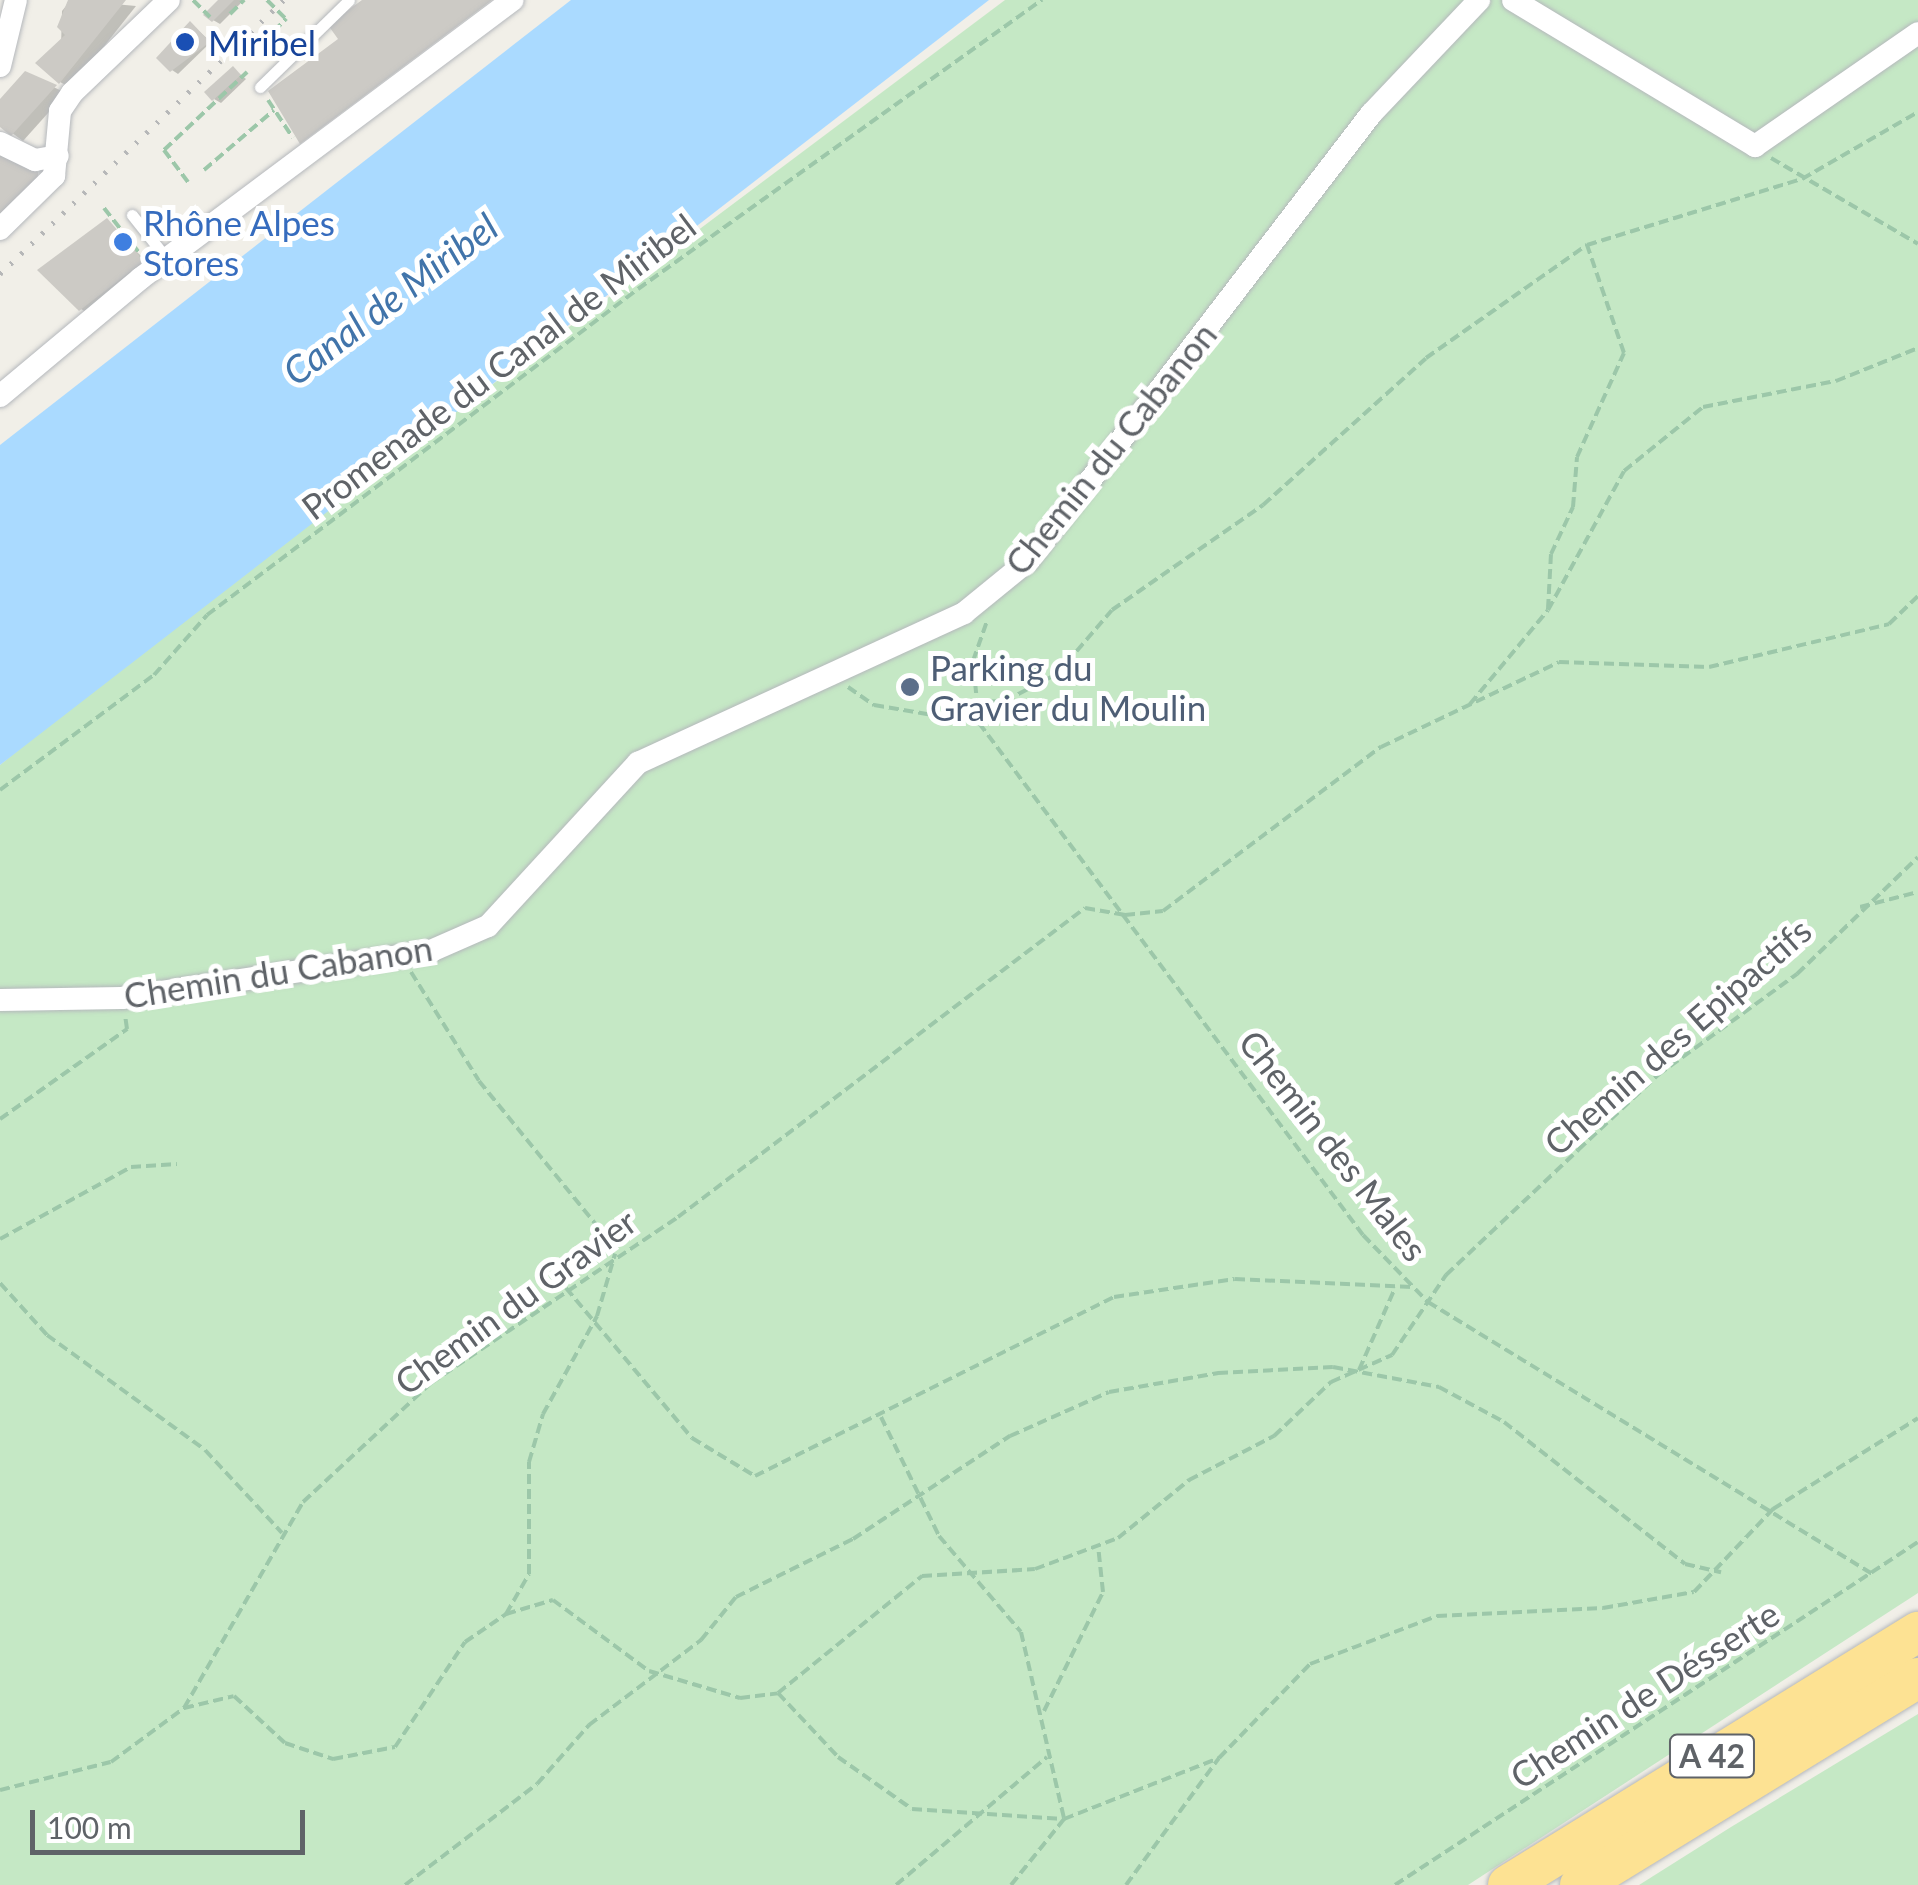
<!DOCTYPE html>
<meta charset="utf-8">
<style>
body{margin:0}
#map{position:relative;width:1918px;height:1885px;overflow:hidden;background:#f1efe8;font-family:Lato,sans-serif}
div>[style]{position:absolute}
.green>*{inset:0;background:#c5e8c5}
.water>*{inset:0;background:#aadaff}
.shadow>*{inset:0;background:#0003}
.building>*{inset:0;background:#cccac5}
.path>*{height:4px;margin-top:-2px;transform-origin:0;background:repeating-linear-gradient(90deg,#9cc7a9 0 10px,transparent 0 15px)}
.roads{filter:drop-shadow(0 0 2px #b5b8bc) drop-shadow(0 0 2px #b5b8bc)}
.service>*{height:11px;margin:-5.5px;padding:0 5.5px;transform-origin:5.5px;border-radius:5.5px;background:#fff}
.minor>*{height:22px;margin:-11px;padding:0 11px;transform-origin:11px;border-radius:11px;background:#fff}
.motorway>*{height:40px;margin:-20px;padding:0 20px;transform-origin:20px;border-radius:20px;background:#fde293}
.rail>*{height:5px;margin-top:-2.5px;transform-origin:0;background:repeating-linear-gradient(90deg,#b6b7b8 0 2.5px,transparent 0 14.5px)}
.path-bridge>*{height:4px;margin-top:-2px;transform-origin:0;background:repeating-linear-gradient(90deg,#9cc7a9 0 10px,transparent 0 15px)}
.dots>*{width:28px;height:28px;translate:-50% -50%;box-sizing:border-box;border:5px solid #fff;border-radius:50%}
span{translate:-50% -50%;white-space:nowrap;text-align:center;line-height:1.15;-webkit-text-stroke:10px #fff;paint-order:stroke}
.shield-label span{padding:2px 8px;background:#fff;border:2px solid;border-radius:8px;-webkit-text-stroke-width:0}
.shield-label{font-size:32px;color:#5f6368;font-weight:700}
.transit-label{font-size:35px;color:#164399}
.left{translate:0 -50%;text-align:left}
.shop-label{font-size:35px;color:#366cbe}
.street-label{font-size:35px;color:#5f6368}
.service-label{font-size:35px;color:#4e5e75}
.water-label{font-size:38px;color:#4174aa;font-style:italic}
.scale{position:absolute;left:30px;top:1810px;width:275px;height:45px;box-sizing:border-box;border:5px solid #5f6368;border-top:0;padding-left:12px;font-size:30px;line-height:35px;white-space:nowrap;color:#5f6368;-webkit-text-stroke:8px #fff;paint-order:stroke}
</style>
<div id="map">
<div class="green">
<div style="clip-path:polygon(1005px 0,1918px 0,1918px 1593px,1468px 1885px,0 1885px,0 765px,133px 654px)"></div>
<div style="clip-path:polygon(1918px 1714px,1918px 1885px,1639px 1885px,1731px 1827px)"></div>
</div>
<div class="water">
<div style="clip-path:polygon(571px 0,989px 0,0 765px,0 445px)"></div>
</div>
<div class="shadow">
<div style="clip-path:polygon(71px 0,136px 6px,71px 88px,60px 82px,62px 11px)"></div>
<div style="clip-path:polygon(222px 0,244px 0,220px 24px,213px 20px)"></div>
<div style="clip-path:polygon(191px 24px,211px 42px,178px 74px,172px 70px)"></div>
<div style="clip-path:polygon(233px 69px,246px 79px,221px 103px,214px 99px)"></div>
<div style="clip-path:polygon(26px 74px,66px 93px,23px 141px,0 124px,0 110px)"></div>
<div style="clip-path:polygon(118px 234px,157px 271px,96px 318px,81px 309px)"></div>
</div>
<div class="building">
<div style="clip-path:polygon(68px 0,126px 0,59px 84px,35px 63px,65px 35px,57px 27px)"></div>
<div style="clip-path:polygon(218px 0,234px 0,212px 22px,203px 15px)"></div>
<div style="clip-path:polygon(362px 0,492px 0,300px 144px,268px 91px,338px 39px,328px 25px)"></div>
<div style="clip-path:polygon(190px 21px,210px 42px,170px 72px,156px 58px)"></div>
<div style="clip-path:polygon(233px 66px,241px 75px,212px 101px,204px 92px)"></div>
<div style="clip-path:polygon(25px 71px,57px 85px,11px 136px,0 127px,0 99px)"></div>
<div style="clip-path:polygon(0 152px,38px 172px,38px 183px,0 220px)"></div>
<div style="clip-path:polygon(107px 218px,144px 261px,79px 311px,37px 270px)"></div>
</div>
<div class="path">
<div style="left:193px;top:0;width:24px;rotate:45deg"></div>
<div style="left:230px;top:14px;width:20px;rotate:-45deg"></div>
<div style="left:263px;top:42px;width:33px;rotate:-45deg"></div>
<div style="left:268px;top:100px;width:45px;rotate:56.7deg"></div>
<div style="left:1771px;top:158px;width:170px;rotate:30.3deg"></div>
<div style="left:204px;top:170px;width:92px;rotate:-40.6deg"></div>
<div style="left:188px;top:182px;width:40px;rotate:-127deg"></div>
<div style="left:164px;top:150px;width:114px;rotate:-43.2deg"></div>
<div style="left:104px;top:208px;width:60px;rotate:51.8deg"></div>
<div style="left:1548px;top:609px;width:55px;rotate:-86.9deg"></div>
<div style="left:1551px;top:554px;width:52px;rotate:-64.9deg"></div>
<div style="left:1573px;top:507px;width:50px;rotate:-85.4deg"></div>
<div style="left:1577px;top:457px;width:114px;rotate:-65.7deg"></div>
<div style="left:1624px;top:353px;width:114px;rotate:-108.9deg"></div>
<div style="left:848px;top:687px;width:32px;rotate:35deg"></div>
<div style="left:874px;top:705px;width:107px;rotate:9.7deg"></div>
<div style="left:979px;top:723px;width:640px;rotate:53.13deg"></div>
<div style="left:1363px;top:1235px;width:93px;rotate:45.9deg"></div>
<div style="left:1428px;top:1302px;width:523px;rotate:31.47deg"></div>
<div style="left:976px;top:702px;width:29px;rotate:-2deg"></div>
<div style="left:1005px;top:701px;width:59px;rotate:-27.4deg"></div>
<div style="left:1057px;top:674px;width:84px;rotate:-49.3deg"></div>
<div style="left:1112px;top:610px;width:184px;rotate:-34.8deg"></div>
<div style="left:1263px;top:505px;width:219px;rotate:-42deg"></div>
<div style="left:1426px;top:358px;width:197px;rotate:-35.1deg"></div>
<div style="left:1587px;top:245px;width:225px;rotate:-17.1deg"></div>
<div style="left:1802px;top:179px;width:134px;rotate:-30deg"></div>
<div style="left:1470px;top:704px;width:122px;rotate:-50.3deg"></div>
<div style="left:1548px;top:610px;width:158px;rotate:-61.3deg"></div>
<div style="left:1624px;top:471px;width:102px;rotate:-39deg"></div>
<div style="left:1703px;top:407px;width:136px;rotate:-11.1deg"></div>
<div style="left:1836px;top:381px;width:88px;rotate:-21.9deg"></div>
<div style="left:979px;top:723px;width:62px;rotate:-95.5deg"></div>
<div style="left:973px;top:661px;width:42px;rotate:-70.7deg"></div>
<div style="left:0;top:790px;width:192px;rotate:-36.8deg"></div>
<div style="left:154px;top:675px;width:80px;rotate:-48.5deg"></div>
<div style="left:207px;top:615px;width:540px;rotate:-37.1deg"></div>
<div style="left:638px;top:289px;width:497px;rotate:-35.6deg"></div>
<div style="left:1860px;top:907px;width:60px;rotate:-14.5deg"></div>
<div style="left:1125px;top:915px;width:38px;rotate:-6deg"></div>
<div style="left:1163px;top:911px;width:273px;rotate:-37deg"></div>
<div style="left:1381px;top:747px;width:197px;rotate:-25.5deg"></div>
<div style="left:1559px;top:662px;width:150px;rotate:1.9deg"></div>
<div style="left:1709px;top:667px;width:185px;rotate:-13.4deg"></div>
<div style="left:1889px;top:624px;width:40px;rotate:-44deg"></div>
<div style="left:411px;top:972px;width:128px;rotate:58deg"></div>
<div style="left:479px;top:1081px;width:217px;rotate:50.8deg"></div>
<div style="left:0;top:1119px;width:156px;rotate:-35.3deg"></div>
<div style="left:127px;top:1029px;width:14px;rotate:-98deg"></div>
<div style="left:0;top:1239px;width:149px;rotate:-28.8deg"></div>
<div style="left:131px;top:1167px;width:46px;rotate:-3.7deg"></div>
<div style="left:0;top:1283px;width:70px;rotate:47.9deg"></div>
<div style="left:47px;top:1335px;width:195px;rotate:36deg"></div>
<div style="left:205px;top:1450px;width:113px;rotate:47.1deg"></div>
<div style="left:566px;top:1288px;width:196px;rotate:50deg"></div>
<div style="left:692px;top:1438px;width:74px;rotate:31.1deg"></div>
<div style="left:755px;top:1476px;width:401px;rotate:-26.5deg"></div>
<div style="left:1114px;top:1297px;width:122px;rotate:-8.5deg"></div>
<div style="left:1235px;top:1279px;width:177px;rotate:2.6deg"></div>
<div style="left:1359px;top:1370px;width:90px;rotate:-66.3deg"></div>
<div style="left:881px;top:1417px;width:132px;rotate:64deg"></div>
<div style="left:939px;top:1536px;width:126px;rotate:49.5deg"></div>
<div style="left:1021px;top:1632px;width:191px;rotate:77deg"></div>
<div style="left:506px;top:1614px;width:46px;rotate:-60.1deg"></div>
<div style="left:529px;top:1574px;width:112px;rotate:-90deg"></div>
<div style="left:529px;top:1462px;width:50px;rotate:-73.7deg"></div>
<div style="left:543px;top:1414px;width:112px;rotate:-61.1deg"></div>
<div style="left:597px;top:1316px;width:65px;rotate:-73.8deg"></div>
<div style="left:778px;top:1693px;width:186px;rotate:-39.1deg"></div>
<div style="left:922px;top:1576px;width:113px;rotate:-3.5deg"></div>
<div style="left:1035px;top:1569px;width:89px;rotate:-20.5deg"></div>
<div style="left:1118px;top:1538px;width:92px;rotate:-39.2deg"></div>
<div style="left:1189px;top:1480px;width:96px;rotate:-27.4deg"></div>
<div style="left:1274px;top:1436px;width:79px;rotate:-43.5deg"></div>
<div style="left:1331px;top:1382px;width:67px;rotate:-23.9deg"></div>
<div style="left:1392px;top:1355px;width:97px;rotate:-56deg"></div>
<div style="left:1446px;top:1275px;width:182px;rotate:-43.4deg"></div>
<div style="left:1578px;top:1150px;width:110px;rotate:-43.2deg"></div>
<div style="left:1658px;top:1075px;width:172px;rotate:-36deg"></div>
<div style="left:1797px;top:974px;width:168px;rotate:-44deg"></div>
<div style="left:184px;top:1708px;width:51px;rotate:-13.5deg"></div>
<div style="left:234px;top:1696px;width:69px;rotate:42.7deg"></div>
<div style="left:285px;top:1743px;width:51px;rotate:18.4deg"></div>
<div style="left:333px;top:1759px;width:63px;rotate:-11deg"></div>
<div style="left:395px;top:1747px;width:126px;rotate:-56.3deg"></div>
<div style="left:465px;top:1642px;width:50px;rotate:-34.3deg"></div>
<div style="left:506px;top:1614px;width:49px;rotate:-16.6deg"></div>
<div style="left:553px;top:1600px;width:119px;rotate:36.5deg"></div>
<div style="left:649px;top:1671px;width:95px;rotate:16.5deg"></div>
<div style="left:740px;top:1698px;width:38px;rotate:-7deg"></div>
<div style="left:778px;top:1693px;width:88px;rotate:46.8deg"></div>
<div style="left:838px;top:1757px;width:90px;rotate:35.1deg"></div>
<div style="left:912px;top:1809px;width:152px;rotate:3.8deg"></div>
<div style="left:1064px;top:1819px;width:167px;rotate:-21.5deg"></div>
<div style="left:1044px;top:1711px;width:133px;rotate:-63.6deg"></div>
<div style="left:1103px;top:1592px;width:47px;rotate:-96.1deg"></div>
<div style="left:0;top:1790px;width:114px;rotate:-14.2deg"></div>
<div style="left:111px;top:1762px;width:91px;rotate:-36.5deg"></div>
<div style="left:184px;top:1708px;width:238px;rotate:-60deg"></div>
<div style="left:303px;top:1502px;width:175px;rotate:-42.9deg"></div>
<div style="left:431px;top:1383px;width:298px;rotate:-33.9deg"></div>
<div style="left:678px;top:1217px;width:511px;rotate:-37.21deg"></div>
<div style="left:1085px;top:908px;width:41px;rotate:9.9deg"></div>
<div style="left:405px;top:1885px;width:166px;rotate:-37.4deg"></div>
<div style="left:537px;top:1784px;width:79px;rotate:-48.6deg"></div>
<div style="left:589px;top:1725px;width:141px;rotate:-37.2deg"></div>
<div style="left:701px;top:1640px;width:55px;rotate:-50.9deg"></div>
<div style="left:736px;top:1597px;width:131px;rotate:-26.4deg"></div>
<div style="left:853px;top:1539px;width:188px;rotate:-33.3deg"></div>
<div style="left:1010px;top:1436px;width:108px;rotate:-24deg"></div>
<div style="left:1109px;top:1392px;width:111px;rotate:-9.9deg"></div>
<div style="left:1218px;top:1373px;width:115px;rotate:-3deg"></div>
<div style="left:1333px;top:1367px;width:108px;rotate:10.7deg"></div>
<div style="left:1439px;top:1387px;width:74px;rotate:28.3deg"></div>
<div style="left:1504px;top:1422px;width:230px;rotate:38.1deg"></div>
<div style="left:1685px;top:1564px;width:37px;rotate:13deg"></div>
<div style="left:896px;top:1885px;width:198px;rotate:-40.3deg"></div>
<div style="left:1011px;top:1885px;width:85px;rotate:-51.2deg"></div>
<div style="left:1126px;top:1885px;width:157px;rotate:-53.8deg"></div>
<div style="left:1219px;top:1758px;width:131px;rotate:-45.9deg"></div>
<div style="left:1310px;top:1664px;width:136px;rotate:-20.7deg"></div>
<div style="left:1437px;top:1616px;width:166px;rotate:-2.8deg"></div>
<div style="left:1603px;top:1608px;width:92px;rotate:-10deg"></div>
<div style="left:1694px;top:1592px;width:115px;rotate:-46.4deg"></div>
<div style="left:1773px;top:1509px;width:171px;rotate:-32.1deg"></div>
<div style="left:1395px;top:1885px;width:625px;rotate:-33.26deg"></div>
</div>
<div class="roads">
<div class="service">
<div style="left:260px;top:87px;width:124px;rotate:-44.3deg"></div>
<div style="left:132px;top:215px;width:56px;rotate:51.5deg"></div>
</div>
<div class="minor">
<div style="left:1513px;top:0;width:283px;rotate:31.1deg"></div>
<div style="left:1755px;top:146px;width:198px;rotate:-34.7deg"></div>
<div style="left:0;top:66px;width:68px;rotate:-76.4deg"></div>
<div style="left:0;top:143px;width:39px;rotate:26deg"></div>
<div style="left:35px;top:160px;width:23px;rotate:-10deg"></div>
<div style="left:0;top:229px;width:76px;rotate:-44.5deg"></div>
<div style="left:54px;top:176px;width:65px;rotate:-84.7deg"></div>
<div style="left:60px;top:111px;width:22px;rotate:-56deg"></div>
<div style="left:72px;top:93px;width:134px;rotate:-43.8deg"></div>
<div style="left:0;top:396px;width:184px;rotate:-39.9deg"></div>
<div style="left:141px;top:278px;width:464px;rotate:-36.8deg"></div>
<div style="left:0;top:1000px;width:122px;rotate:-0.9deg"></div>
<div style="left:122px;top:998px;width:313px;rotate:-8.6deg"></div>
<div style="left:431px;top:951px;width:62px;rotate:-23.7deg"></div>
<div style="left:488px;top:926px;width:222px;rotate:-47.4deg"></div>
<div style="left:638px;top:763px;width:359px;rotate:-24.7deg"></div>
<div style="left:964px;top:613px;width:84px;rotate:-39.2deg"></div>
<div style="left:1029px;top:560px;width:562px;rotate:-52.52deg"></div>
<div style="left:1371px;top:114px;width:157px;rotate:-46.5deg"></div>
</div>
<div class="motorway">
<div style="left:1508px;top:1885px;width:482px;rotate:-31.7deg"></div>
<div style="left:1580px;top:1885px;width:396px;rotate:-31.5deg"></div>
</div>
</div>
<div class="rail">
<div style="left:0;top:274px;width:395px;rotate:-44deg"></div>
</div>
<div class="path-bridge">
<div style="left:267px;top:0;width:27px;rotate:45deg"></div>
</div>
<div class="dots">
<div style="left:185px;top:42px;background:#1a4fb4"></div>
<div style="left:123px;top:242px;background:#3f7fe0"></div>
<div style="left:910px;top:687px;background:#5c6f8a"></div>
</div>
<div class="shield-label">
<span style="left:1712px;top:1756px">A 42</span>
</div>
<div class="transit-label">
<span class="left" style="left:208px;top:42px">Miribel</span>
</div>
<div class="shop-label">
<span class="left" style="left:143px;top:242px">Rhône Alpes<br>Stores</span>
</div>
<div class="street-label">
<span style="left:498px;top:366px;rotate:-37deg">Promenade du Canal de Miribel</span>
<span style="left:1110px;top:448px;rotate:-51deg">Chemin du Cabanon</span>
<span style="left:278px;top:971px;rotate:-9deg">Chemin du Cabanon</span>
<span style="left:1677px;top:1036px;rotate:-41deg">Chemin des Epipactifs</span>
<span style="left:1334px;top:1145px;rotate:52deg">Chemin des Males</span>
<span style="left:515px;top:1301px;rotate:-36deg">Chemin du Gravier</span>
<span style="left:1644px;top:1694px;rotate:-33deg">Chemin de Désserte</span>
</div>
<div class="service-label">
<span class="left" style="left:930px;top:687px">Parking du<br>Gravier du Moulin</span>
</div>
<div class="water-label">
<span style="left:390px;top:299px;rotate:-37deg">Canal de Miribel</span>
</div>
<div class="scale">100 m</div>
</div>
